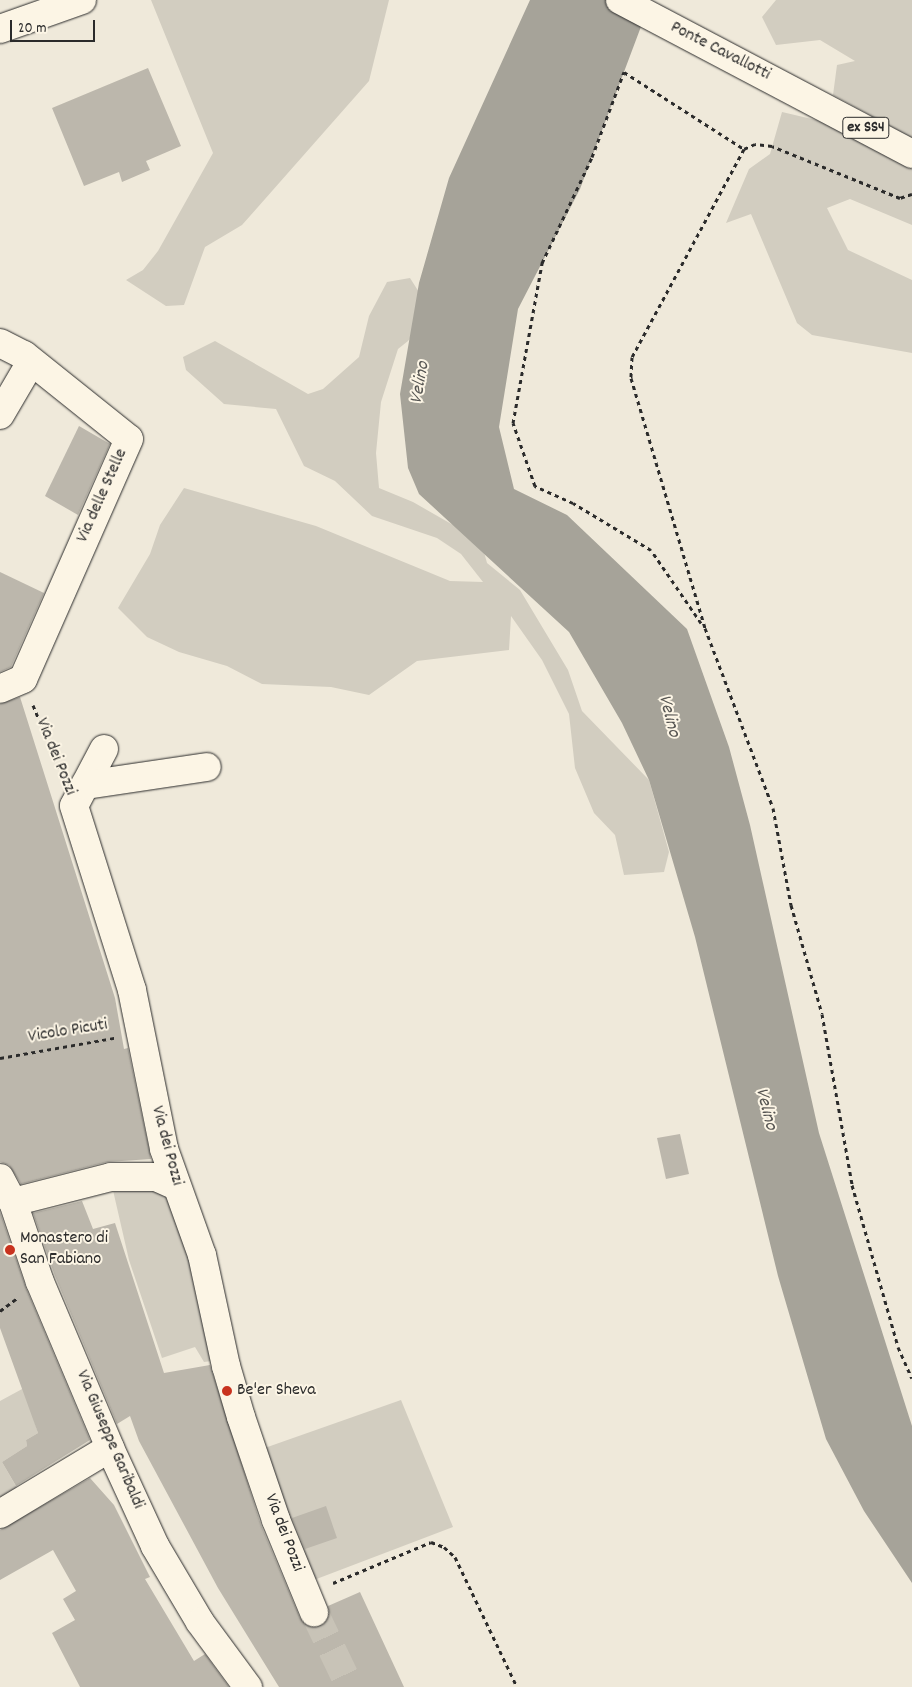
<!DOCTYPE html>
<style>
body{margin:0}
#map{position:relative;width:912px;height:1687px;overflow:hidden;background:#efe9da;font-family:Dekko,sans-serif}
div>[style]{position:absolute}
.green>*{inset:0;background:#d2cdc0}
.water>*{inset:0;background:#a6a399}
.building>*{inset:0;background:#bcb7ac}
.minor-tunnel>*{height:28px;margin-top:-14px;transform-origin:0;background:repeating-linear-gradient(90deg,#c8c3b7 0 28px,transparent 0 42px)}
.path>*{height:3px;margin-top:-1.5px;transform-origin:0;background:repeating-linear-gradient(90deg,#2b2b2b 0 4px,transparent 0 8px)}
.roads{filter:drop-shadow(0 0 1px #2b2b2b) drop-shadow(0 0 1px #2b2b2b)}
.minor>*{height:28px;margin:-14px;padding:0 14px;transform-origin:14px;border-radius:14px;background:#fcf5e5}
.major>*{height:28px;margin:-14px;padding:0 14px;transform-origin:14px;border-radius:14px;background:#fcf5e5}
.dots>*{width:14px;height:14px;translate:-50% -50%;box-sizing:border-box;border:2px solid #fcf5e5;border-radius:50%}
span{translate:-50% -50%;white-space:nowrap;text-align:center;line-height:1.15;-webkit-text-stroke:4px #fcf5e5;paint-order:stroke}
.shield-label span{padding:1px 4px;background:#fcf5e5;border:1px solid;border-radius:4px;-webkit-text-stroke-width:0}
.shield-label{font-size:16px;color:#2b2b2b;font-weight:700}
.street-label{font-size:18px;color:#2b2b2b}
.poi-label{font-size:18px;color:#2b2b2b}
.left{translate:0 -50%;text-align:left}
.water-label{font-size:19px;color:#565552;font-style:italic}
.scale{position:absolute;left:10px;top:20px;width:85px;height:22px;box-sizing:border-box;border:2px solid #2b2b2b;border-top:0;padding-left:6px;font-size:15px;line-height:18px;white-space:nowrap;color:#2b2b2b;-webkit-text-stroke:4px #fcf5e5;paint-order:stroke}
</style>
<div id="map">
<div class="green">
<div style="clip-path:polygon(151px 0,389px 0,369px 81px,242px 225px,205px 247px,184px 305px,166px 306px,126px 280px,143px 270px,158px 251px,213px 153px)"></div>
<div style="clip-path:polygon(776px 0,912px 0,912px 138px,833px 95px,837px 65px,855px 61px,820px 40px,776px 45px,762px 17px)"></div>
<div style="clip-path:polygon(782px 112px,833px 124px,912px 163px,912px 225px,850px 199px,827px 208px,848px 250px,912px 280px,912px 353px,812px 335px,797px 323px,751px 214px,726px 223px,749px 169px,770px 154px)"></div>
<div style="clip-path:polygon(410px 278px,431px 311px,408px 341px,398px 349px,381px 402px,376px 453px,379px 488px,413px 502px,481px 541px,487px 563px,520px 590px,568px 670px,582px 711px,649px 780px,669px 852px,664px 872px,624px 875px,615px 835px,594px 813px,575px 768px,569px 714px,542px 660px,511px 616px,509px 650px,417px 661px,369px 695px,331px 687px,262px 684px,227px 666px,179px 652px,147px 637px,118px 608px,150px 554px,160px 525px,184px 488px,316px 526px,450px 581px,483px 582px,461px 554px,437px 538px,372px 516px,335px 481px,304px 466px,276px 409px,224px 404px,186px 370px,183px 357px,215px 341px,308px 394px,323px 389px,359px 357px,369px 316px,387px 282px)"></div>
<div style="clip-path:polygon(112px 1186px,138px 1187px,166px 1195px,180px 1216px,219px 1360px,204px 1362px,195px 1347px,162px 1358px,129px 1260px)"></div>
<div style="clip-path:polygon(24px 1388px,38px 1433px,26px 1440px,27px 1446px,2px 1462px,17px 1488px,0 1498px,0 1401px)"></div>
<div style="clip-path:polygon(401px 1400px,453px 1527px,306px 1583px,259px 1450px)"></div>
</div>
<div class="water">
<div style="clip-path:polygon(530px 0,651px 0,580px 189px,518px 309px,499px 427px,514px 489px,567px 515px,687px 629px,729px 747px,750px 825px,819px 1133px,912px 1426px,912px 1583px,864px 1511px,826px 1439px,778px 1276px,695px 937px,649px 780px,622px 723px,569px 632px,419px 494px,408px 468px,400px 394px,419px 283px,449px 178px)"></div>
</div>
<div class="building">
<div style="clip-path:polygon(148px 68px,181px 146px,146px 161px,150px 170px,122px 182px,119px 172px,84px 186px,52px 108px)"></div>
<div style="clip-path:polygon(79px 426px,110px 444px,78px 515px,45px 496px)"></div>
<div style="clip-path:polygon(0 572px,44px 593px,11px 667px,0 672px)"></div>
<div style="clip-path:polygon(20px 697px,115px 998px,124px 1049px,128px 1048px,151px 1159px,107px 1162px,21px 1184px,9px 1165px,0 1162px,0 704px)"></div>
<div style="clip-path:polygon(680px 1134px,689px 1174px,666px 1179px,657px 1138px)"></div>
<div style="clip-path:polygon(82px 1201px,93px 1229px,115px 1223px,164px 1373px,210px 1365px,261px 1525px,300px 1618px,311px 1627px,320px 1626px,329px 1615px,328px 1606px,360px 1592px,404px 1687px,279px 1687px,218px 1588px,139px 1441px,130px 1416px,117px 1424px,55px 1276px,33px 1213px)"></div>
<div style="clip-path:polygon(0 1212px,26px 1288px,90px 1440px,16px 1486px,2px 1462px,27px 1446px,26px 1440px,38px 1433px,0 1328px)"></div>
<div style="clip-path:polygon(90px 1478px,114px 1505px,150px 1577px,145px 1579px,194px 1661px,205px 1654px,229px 1687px,80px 1687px,52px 1633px,75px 1620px,63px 1599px,76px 1591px,53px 1550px,0 1580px,0 1530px)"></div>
<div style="clip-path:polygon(326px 1506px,337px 1538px,305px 1549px,292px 1518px)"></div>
</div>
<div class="minor-tunnel">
<div style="left:314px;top:1612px;width:83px;rotate:64.4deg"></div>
</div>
<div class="path">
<div style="left:912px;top:194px;width:13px;rotate:162deg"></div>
<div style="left:900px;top:198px;width:138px;rotate:-157.9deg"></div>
<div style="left:772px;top:146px;width:17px;rotate:-173deg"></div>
<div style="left:755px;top:144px;width:12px;rotate:156deg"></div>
<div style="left:744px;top:149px;width:236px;rotate:118.3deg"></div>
<div style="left:632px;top:357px;width:21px;rotate:93deg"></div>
<div style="left:631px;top:378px;width:261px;rotate:73.5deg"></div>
<div style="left:705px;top:628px;width:192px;rotate:69.3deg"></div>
<div style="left:773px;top:808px;width:99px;rotate:79.5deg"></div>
<div style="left:791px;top:905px;width:113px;rotate:74.1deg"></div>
<div style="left:822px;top:1014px;width:174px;rotate:80deg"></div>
<div style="left:852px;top:1185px;width:168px;rotate:74.1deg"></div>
<div style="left:898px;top:1347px;width:34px;rotate:66deg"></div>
<div style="left:701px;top:623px;width:88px;rotate:-124.4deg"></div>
<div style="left:651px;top:550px;width:91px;rotate:-148.9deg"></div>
<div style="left:573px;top:503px;width:42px;rotate:-155.9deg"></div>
<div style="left:535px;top:486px;width:67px;rotate:-109.2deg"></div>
<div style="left:513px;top:423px;width:163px;rotate:-79.7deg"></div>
<div style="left:542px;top:263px;width:117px;rotate:-64.7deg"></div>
<div style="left:592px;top:157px;width:91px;rotate:-69.4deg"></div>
<div style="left:624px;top:72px;width:143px;rotate:32.7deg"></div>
<div style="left:33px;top:705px;width:71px;rotate:67.8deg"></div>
<div style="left:0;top:1058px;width:116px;rotate:-10deg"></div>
<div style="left:0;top:1311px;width:21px;rotate:-37deg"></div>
<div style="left:333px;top:1583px;width:106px;rotate:-22.7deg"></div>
<div style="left:431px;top:1542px;width:14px;rotate:21deg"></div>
<div style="left:444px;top:1547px;width:15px;rotate:42deg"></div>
<div style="left:455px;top:1557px;width:144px;rotate:64.5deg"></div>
</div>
<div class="roads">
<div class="minor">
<div style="left:0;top:343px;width:27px;rotate:27deg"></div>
<div style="left:24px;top:355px;width:134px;rotate:38.7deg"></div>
<div style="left:129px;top:439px;width:262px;rotate:113.8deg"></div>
<div style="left:23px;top:679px;width:25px;rotate:157deg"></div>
<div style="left:0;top:415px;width:61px;rotate:-59.7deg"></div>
<div style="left:104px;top:749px;width:64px;rotate:117.8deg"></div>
<div style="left:74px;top:806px;width:193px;rotate:72.5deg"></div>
<div style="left:132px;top:990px;width:162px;rotate:78.6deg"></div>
<div style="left:164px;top:1149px;width:113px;rotate:70.3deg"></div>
<div style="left:202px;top:1255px;width:114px;rotate:77.8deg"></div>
<div style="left:226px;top:1366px;width:53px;rotate:73.6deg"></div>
<div style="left:241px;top:1417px;width:109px;rotate:71.2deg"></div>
<div style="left:276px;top:1520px;width:100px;rotate:67.6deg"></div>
<div style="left:85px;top:785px;width:123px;rotate:-8.4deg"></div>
<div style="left:0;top:1178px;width:27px;rotate:62deg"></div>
<div style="left:13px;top:1202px;width:84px;rotate:71.4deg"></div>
<div style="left:40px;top:1282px;width:180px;rotate:67.1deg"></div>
<div style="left:110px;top:1448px;width:108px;rotate:65.3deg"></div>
<div style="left:155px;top:1546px;width:88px;rotate:59.4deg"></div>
<div style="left:200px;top:1622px;width:81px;rotate:53.6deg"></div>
<div style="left:13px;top:1202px;width:101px;rotate:-14.3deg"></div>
<div style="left:111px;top:1177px;width:45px"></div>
<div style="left:156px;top:1177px;width:22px;rotate:24deg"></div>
<div style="left:0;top:1514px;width:128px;rotate:-31deg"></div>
</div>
<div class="major">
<div style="left:620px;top:0;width:330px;rotate:27.8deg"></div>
<div style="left:0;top:29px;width:87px;rotate:-19.5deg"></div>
</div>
</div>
<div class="dots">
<div style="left:10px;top:1250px;background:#c8321e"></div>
<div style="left:227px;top:1391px;background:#c8321e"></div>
</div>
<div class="shield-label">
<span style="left:866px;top:128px">ex SS4</span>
</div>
<div class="street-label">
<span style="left:720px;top:52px;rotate:27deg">Ponte Cavallotti</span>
<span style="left:103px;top:496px;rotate:-66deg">Via delle Stelle</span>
<span style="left:55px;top:757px;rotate:68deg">Via dei Pozzi</span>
<span style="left:68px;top:1032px;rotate:-9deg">Vicolo Picuti</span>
<span style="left:166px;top:1146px;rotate:75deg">Via dei Pozzi</span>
<span style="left:109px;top:1440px;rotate:67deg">Via Giuseppe Garibaldi</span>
<span style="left:283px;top:1533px;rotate:69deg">Via dei Pozzi</span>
</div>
<div class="poi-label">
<span class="left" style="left:20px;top:1250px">Monastero di<br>San Fabiano</span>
<span class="left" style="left:237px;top:1391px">Be'er Sheva</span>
</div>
<div class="water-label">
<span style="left:421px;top:383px;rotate:-80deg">Velino</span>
<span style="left:668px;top:716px;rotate:76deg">Velino</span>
<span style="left:765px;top:1109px;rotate:76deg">Velino</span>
</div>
<div class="scale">20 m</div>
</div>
